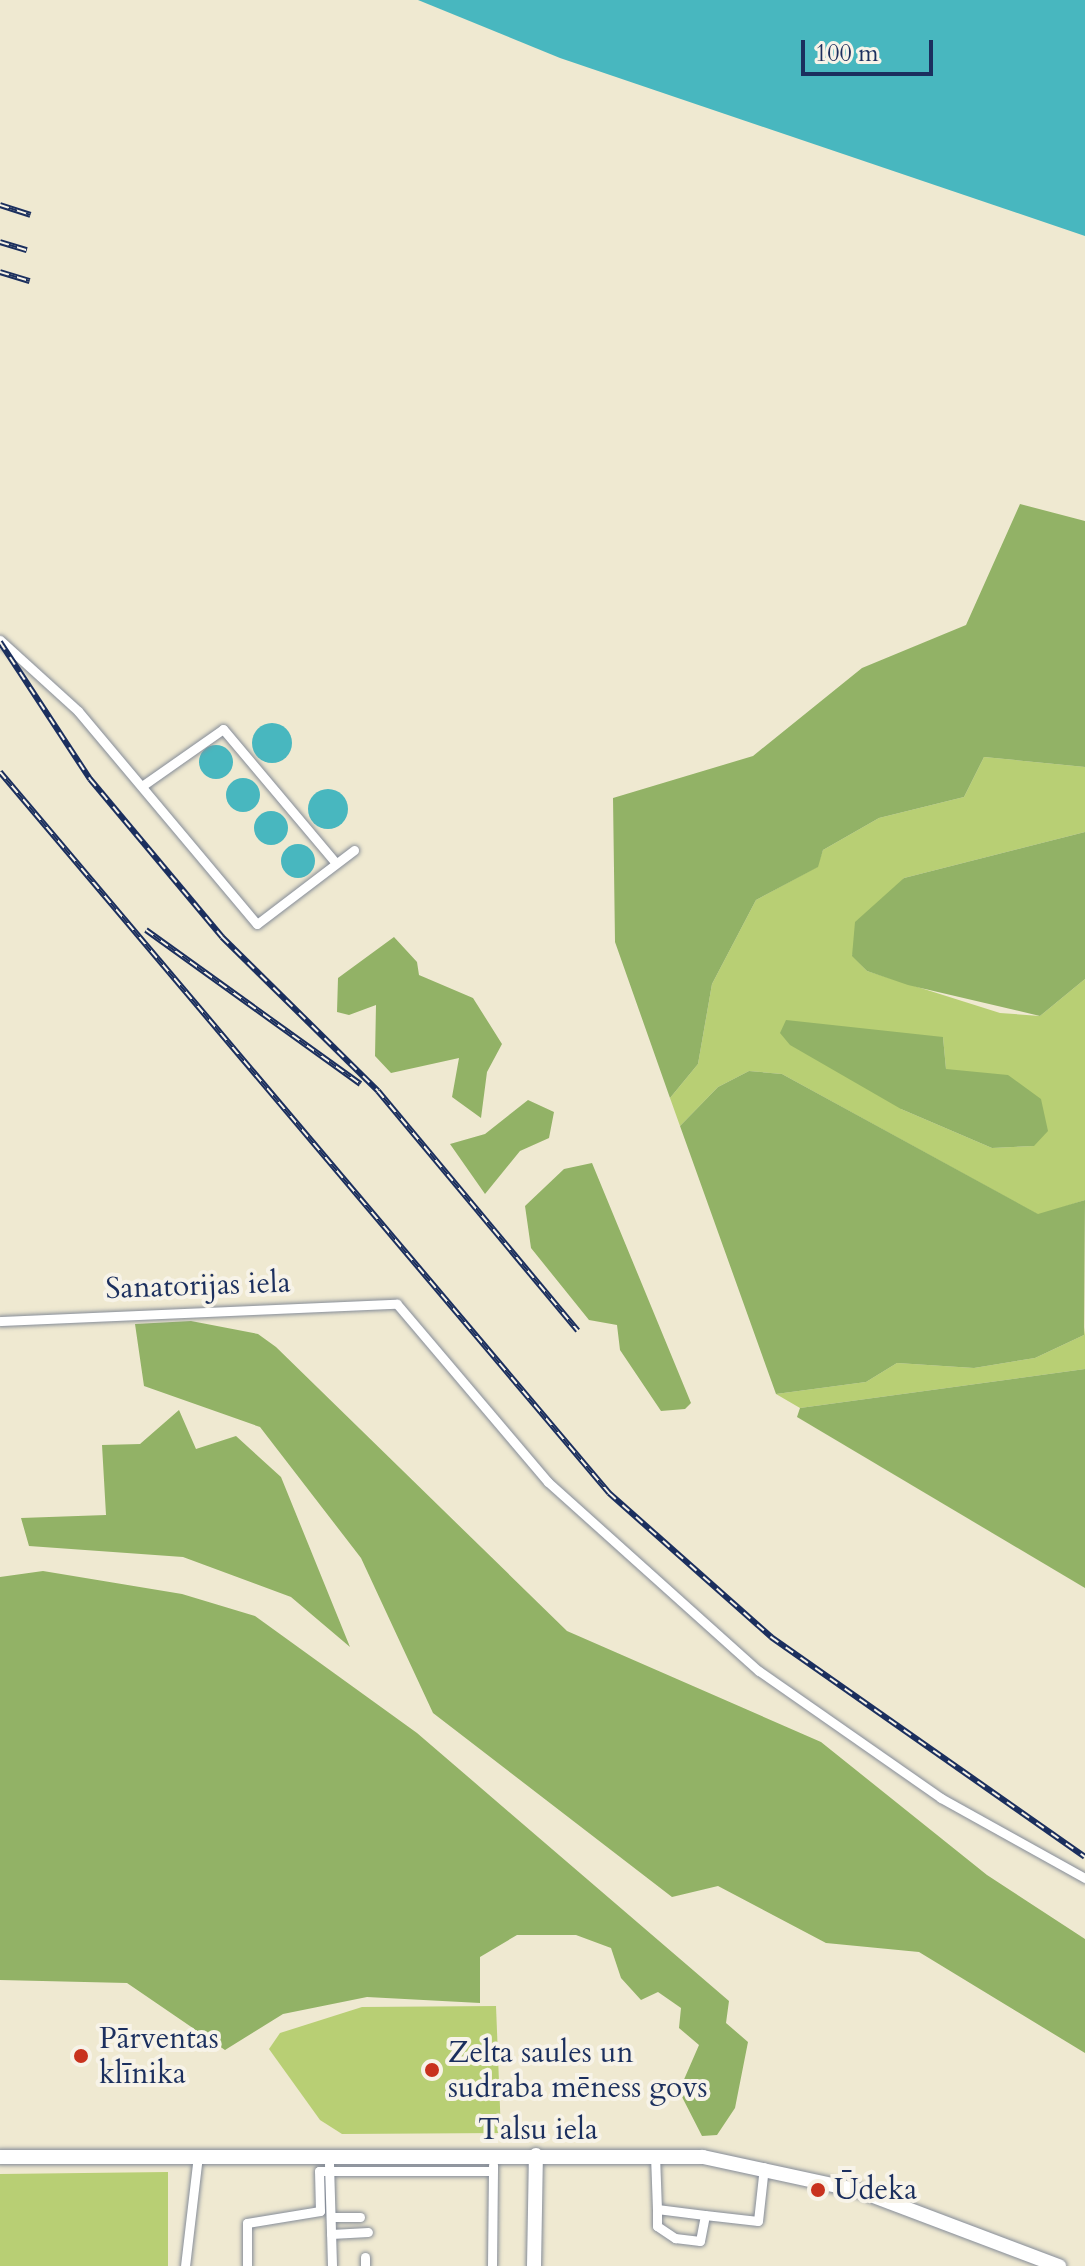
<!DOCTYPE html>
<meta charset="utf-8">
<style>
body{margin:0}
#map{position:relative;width:1085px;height:2266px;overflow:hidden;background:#efe9d1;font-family:Cardo,serif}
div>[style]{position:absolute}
.green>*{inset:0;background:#b8cf74}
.forest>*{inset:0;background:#92b266}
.water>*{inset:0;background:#48b7bf}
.round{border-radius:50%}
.roads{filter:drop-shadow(0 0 2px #858c98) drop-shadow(0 0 2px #858c98)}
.street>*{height:9px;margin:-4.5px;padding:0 4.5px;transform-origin:4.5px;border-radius:4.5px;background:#fff}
.secondary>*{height:14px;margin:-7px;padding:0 7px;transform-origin:7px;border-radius:7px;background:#fff}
.primary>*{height:14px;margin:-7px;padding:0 7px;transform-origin:7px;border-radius:7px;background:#fff}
.rail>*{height:6px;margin-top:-3px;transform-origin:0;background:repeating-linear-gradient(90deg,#f7f3e8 0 9px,#1b2f5e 0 18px);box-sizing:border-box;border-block:2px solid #1b2f5e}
.dots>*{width:22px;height:22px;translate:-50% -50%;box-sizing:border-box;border:4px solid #f7f3e8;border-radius:50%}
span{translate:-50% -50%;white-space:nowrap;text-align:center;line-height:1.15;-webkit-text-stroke:8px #f7f3e8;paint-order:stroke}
.street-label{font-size:30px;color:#1b2f5e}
.poi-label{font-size:30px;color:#1b2f5e}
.left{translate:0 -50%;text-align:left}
.scale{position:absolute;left:801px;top:40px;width:132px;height:36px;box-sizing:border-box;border:4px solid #1b2f5e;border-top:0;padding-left:10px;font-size:24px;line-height:28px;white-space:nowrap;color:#1b2f5e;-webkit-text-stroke:6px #f7f3e8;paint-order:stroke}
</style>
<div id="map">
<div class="green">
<div style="clip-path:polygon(evenodd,984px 757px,1085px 767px,1085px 832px,904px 878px,852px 955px,867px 971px,1000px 1013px,1040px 1016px,1085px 979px,1085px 1200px,1039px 1215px,782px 1074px,749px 1071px,718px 1087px,680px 1126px,670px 1098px,698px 1064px,712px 984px,756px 900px,817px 867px,823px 850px,879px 818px,964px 797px,984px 757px,943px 1037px,946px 1069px,1034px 1146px,992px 1148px,901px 1109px,943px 1037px)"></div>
<div style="clip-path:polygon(1085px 1327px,1085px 1369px,800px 1408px,776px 1394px,866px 1382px,897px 1363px,974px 1368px,1035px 1358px,1084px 1335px)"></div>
<div style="clip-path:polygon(496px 2006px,501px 2133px,342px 2134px,320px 2120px,269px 2049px,280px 2033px,362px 2007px)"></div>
<div style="clip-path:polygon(168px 2172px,168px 2266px,0 2266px,0 2174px)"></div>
</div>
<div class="forest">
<div style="clip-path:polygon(1020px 504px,1085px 521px,1085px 767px,984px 757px,964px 797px,879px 818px,823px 850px,818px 867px,756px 900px,712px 984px,698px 1064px,670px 1098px,615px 942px,613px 798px,753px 756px,862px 668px,966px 625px)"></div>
<div style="clip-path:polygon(1085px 832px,1085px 979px,1040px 1016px,908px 985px,867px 971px,852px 956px,855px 922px,904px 878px)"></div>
<div style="clip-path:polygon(394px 937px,417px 962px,419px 975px,473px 998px,502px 1044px,487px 1072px,481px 1118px,452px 1097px,459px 1058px,391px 1073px,375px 1056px,376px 1005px,349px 1015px,337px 1012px,338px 978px)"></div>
<div style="clip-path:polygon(786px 1020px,943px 1037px,946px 1069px,1008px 1075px,1041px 1099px,1048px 1131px,1034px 1146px,992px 1148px,901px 1109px,790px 1045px,780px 1033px)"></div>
<div style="clip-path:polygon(749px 1071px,782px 1074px,1038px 1214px,1085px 1200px,1084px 1335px,1035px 1358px,974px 1368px,897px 1363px,866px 1382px,776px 1394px,680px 1126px,718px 1087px)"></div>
<div style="clip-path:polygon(528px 1100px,554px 1112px,549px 1138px,520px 1151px,485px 1194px,450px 1144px,485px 1134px)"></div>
<div style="clip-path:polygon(592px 1163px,691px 1403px,685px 1409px,661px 1411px,620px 1350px,617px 1325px,589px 1320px,531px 1248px,525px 1206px,564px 1169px)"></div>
<div style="clip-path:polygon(191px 1321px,258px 1334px,276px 1347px,567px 1631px,821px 1742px,987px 1875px,1085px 1939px,1085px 2053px,919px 1952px,826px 1943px,718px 1886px,672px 1897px,433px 1713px,361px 1558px,260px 1427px,144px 1386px,135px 1324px)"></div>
<div style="clip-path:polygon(1085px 1369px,1085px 1588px,797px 1417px,800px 1408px)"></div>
<div style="clip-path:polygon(179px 1410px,196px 1449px,236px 1436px,281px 1477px,350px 1647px,291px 1597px,183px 1557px,29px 1546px,21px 1518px,106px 1515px,102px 1445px,140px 1444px)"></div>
<div style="clip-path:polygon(43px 1571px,182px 1594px,255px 1616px,417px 1733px,729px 2001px,726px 2023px,748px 2042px,735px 2108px,717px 2135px,702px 2136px,679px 2091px,699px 2045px,679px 2028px,681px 2008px,658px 1992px,641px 2000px,621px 1978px,611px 1948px,576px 1935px,517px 1935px,480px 1957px,480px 2003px,367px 1997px,283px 2014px,225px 2050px,127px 1983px,0 1980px,0 1577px)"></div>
</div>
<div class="water">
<div style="clip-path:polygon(418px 0,1085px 0,1085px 236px,560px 58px)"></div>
<div class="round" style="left:252px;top:723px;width:40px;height:40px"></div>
<div class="round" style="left:199px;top:745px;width:34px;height:34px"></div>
<div class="round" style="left:226px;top:778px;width:34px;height:34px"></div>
<div class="round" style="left:308px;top:789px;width:40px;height:40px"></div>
<div class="round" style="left:254px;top:811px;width:34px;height:34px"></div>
<div class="round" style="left:281px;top:844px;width:34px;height:34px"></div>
</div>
<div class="roads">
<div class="street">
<div style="left:0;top:640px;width:105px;rotate:42.3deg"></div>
<div style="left:78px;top:711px;width:278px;rotate:50deg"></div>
<div style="left:257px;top:924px;width:122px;rotate:-37.3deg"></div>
<div style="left:142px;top:786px;width:99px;rotate:-35.1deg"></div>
<div style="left:223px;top:729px;width:175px;rotate:49.9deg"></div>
<div style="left:0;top:1321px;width:397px;rotate:-2.5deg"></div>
<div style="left:397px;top:1304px;width:233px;rotate:49.7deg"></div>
<div style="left:548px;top:1482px;width:283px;rotate:41.9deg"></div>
<div style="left:759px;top:1671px;width:222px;rotate:34.9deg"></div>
<div style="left:941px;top:1798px;width:165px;rotate:29.1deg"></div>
<div style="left:655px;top:2155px;width:54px;rotate:87.9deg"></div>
<div style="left:657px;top:2209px;width:48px;rotate:7.1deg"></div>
<div style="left:705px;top:2215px;width:53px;rotate:6.5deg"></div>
<div style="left:758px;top:2221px;width:54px;rotate:-83.7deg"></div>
<div style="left:329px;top:2164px;width:102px;rotate:88.3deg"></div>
<div style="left:657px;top:2209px;width:17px;rotate:90deg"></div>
<div style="left:657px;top:2226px;width:22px;rotate:34deg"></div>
<div style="left:675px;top:2238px;width:25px;rotate:7deg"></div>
<div style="left:700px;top:2241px;width:26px;rotate:-79deg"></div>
<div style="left:331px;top:2217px;width:29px"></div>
<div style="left:331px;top:2234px;width:37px;rotate:-3deg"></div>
<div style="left:365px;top:2257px;width:9px;rotate:90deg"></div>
<div style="left:185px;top:2266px;width:111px;rotate:-83.3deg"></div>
<div style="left:247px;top:2266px;width:43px;rotate:-90deg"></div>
<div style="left:247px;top:2223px;width:74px;rotate:-9.3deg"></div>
<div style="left:320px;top:2211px;width:40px;rotate:-91.4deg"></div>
<div style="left:319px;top:2171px;width:174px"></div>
<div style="left:492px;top:2266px;width:101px;rotate:-89.4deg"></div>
</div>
<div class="secondary">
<div style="left:534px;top:2266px;width:111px;rotate:-89deg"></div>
</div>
<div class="primary">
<div style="left:0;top:2157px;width:703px"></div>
<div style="left:703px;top:2157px;width:161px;rotate:12.2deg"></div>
<div style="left:860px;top:2191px;width:213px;rotate:20.7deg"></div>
</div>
</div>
<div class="rail">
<div style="left:0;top:205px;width:32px;rotate:18deg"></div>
<div style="left:0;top:242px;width:28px;rotate:17deg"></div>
<div style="left:0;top:272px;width:31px;rotate:17deg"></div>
<div style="left:0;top:642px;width:164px;rotate:56.7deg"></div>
<div style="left:90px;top:779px;width:206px;rotate:50.1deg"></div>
<div style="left:222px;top:937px;width:219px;rotate:44.6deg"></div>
<div style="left:378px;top:1091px;width:312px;rotate:50.2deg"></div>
<div style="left:0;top:772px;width:944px;rotate:49.81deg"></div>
<div style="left:609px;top:1493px;width:217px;rotate:41.6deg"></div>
<div style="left:771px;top:1637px;width:383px;rotate:35deg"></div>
<div style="left:146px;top:930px;width:264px;rotate:35.7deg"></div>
</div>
<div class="dots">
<div style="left:81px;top:2056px;background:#c8321e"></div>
<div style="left:432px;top:2070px;background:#c8321e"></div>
<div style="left:818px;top:2190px;background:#c8321e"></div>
</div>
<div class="street-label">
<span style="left:198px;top:1286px;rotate:-2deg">Sanatorijas iela</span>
<span style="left:538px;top:2130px">Talsu iela</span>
</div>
<div class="poi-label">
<span class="left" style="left:99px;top:2056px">Pārventas<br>klīnika</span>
<span class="left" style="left:448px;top:2070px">Zelta saules un<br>sudraba mēness govs</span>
<span class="left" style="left:834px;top:2190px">Ūdeka</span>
</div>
<div class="scale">100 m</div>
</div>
